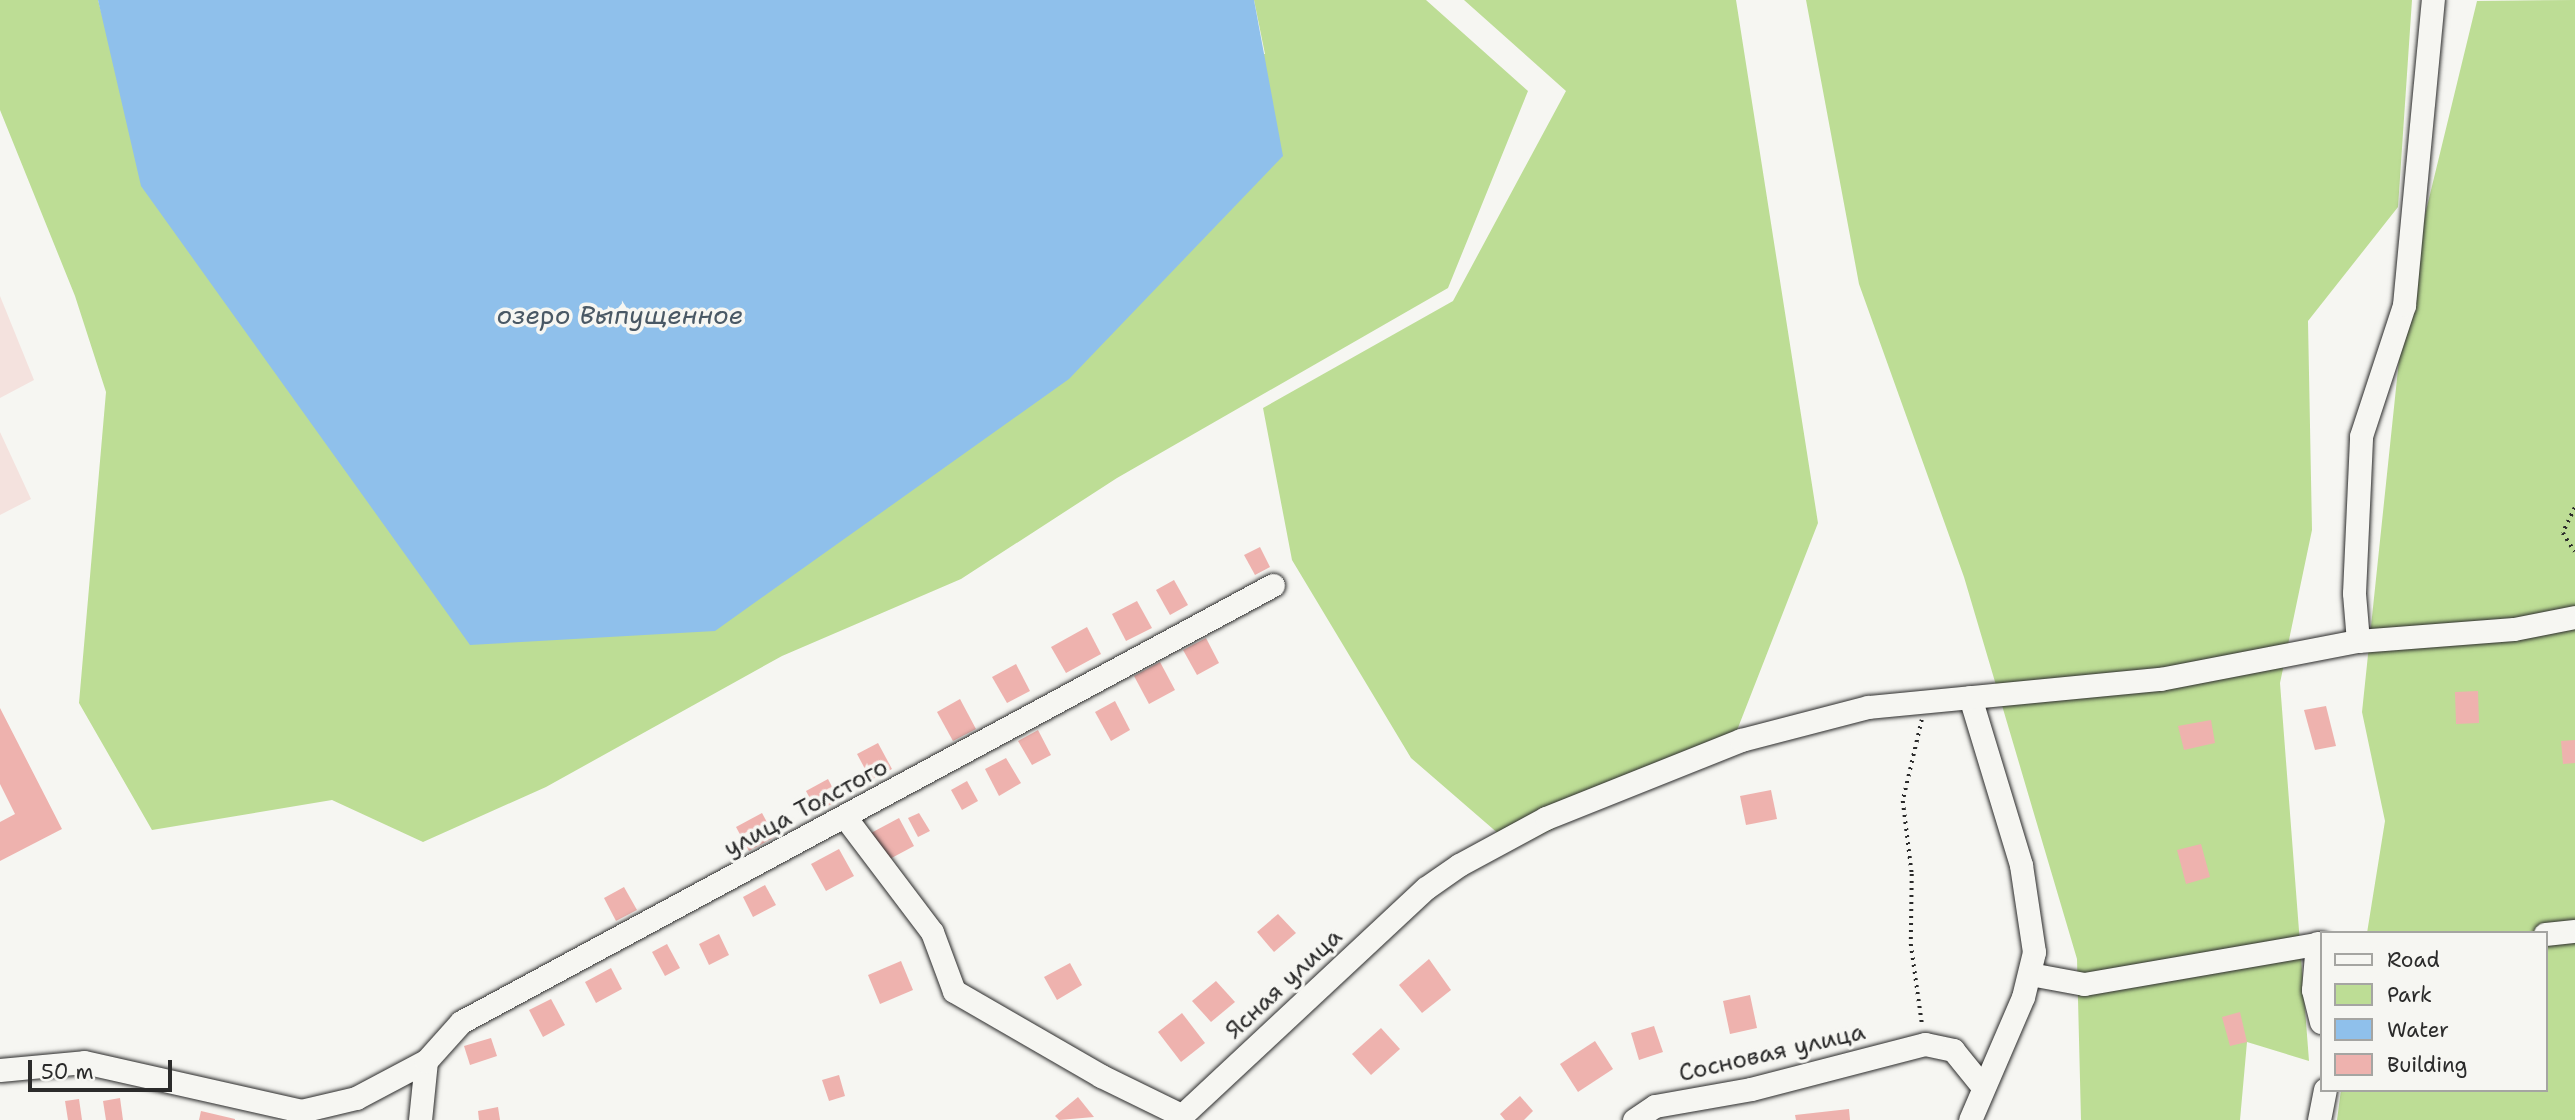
<!DOCTYPE html>
<meta charset="utf-8">
<style>
body{margin:0}
#map{position:relative;width:2575px;height:1120px;overflow:hidden;background:#f6f6f2;font-family:"Shantell Sans",sans-serif}
div>[style]{position:absolute}
.built>*{inset:0;background:#f4e2de}
.green>*{inset:0;background:#bddd95}
.water>*{inset:0;background:#8fc0eb}
.building>*{inset:0;background:#eeb2ae}
.path>*{height:3.5px;margin-top:-1.75px;transform-origin:0;background:repeating-linear-gradient(90deg,#2b2b2b 0 2px,transparent 0 7px)}
.roads{filter:drop-shadow(0 0 2px #2b2b2b) drop-shadow(0 0 2px #2b2b2b)}
.minor>*{height:23px;margin:-11.5px;padding:0 11.5px;transform-origin:11.5px;border-radius:11.5px;background:#f6f6f2}
span{translate:-50% -50%;white-space:nowrap;text-align:center;line-height:1.15;-webkit-text-stroke:7px #f6f6f2;paint-order:stroke}
.street-label{font-size:24px;color:#2b2b2b}
.water-label{font-size:26px;color:#495865;font-style:italic}
.legend{position:absolute;left:2320px;top:931px;width:228px;height:161px;box-sizing:border-box;background:#f6f6f2;border:2px solid #a5a5a2;margin:0;padding:9px 12px;list-style:none;font-size:21px;color:#2b2b2b}
.legend li{display:flex;align-items:center;gap:14px;height:35px}
.legend b{width:35px;border:2px solid #a5a5a2}
.scale{position:absolute;left:28px;top:1060px;width:144px;height:32px;box-sizing:border-box;border:4px solid #2b2b2b;border-top:0;padding-left:9px;font-size:21px;line-height:24px;white-space:nowrap;color:#2b2b2b;-webkit-text-stroke:5px #f6f6f2;paint-order:stroke}
</style>
<div id="map">
<div class="built">
<div style="clip-path:polygon(0 296px,34px 380px,0 398px)"></div>
<div style="clip-path:polygon(0 432px,31px 499px,0 515px)"></div>
</div>
<div class="green">
<div style="clip-path:polygon(0 0,98px 0,114px 59px,1265px 54px,1254px 0,1426px 0,1528px 91px,1448px 288px,1117px 478px,961px 579px,782px 656px,546px 787px,423px 842px,332px 800px,152px 830px,79px 703px,106px 392px,75px 296px,0 110px)"></div>
<div style="clip-path:polygon(1464px 0,1736px 0,1818px 523px,1734px 738px,1515px 848px,1411px 758px,1292px 560px,1263px 408px,1453px 301px,1566px 91px)"></div>
<div style="clip-path:polygon(1806px 0,2412px 0,2398px 207px,2308px 321px,2312px 530px,2280px 683px,2309px 1061px,2247px 1042px,2240px 1120px,2081px 1120px,2077px 959px,1964px 577px,1859px 284px)"></div>
<div style="clip-path:polygon(2575px 0,2575px 1120px,2337px 1120px,2341px 1090px,2545px 1090px,2545px 933px,2367px 933px,2385px 821px,2362px 712px,2406px 293px,2477px 1px)"></div>
</div>
<div class="water">
<div style="clip-path:polygon(98px 0,1254px 0,1283px 156px,1069px 379px,715px 631px,470px 645px,141px 186px)"></div>
</div>
<div class="building">
<div style="clip-path:polygon(1260px 547px,1270px 567px,1255px 575px,1244px 555px)"></div>
<div style="clip-path:polygon(1174px 580px,1188px 605px,1170px 615px,1156px 590px)"></div>
<div style="clip-path:polygon(1137px 601px,1152px 628px,1126px 641px,1112px 614px)"></div>
<div style="clip-path:polygon(1087px 627px,1101px 654px,1066px 673px,1051px 647px)"></div>
<div style="clip-path:polygon(1206px 638px,1219px 663px,1197px 675px,1183px 650px)"></div>
<div style="clip-path:polygon(1160px 662px,1175px 690px,1149px 704px,1134px 676px)"></div>
<div style="clip-path:polygon(1016px 664px,1030px 691px,1007px 703px,992px 677px)"></div>
<div style="clip-path:polygon(2478px 691px,2479px 723px,2456px 724px,2455px 692px)"></div>
<div style="clip-path:polygon(960px 699px,976px 729px,953px 741px,937px 712px)"></div>
<div style="clip-path:polygon(1115px 701px,1130px 730px,1111px 741px,1095px 712px)"></div>
<div style="clip-path:polygon(2326px 706px,2336px 746px,2315px 750px,2304px 710px)"></div>
<div style="clip-path:polygon(0 708px,62px 829px,0 861px,0 822px,15px 814px,0 784px)"></div>
<div style="clip-path:polygon(2211px 720px,2215px 743px,2184px 750px,2178px 726px)"></div>
<div style="clip-path:polygon(1038px 730px,1051px 755px,1032px 765px,1018px 741px)"></div>
<div style="clip-path:polygon(2575px 740px,2575px 763px,2563px 764px,2561px 741px)"></div>
<div style="clip-path:polygon(878px 743px,892px 769px,871px 780px,857px 754px)"></div>
<div style="clip-path:polygon(1006px 758px,1021px 783px,999px 796px,985px 769px)"></div>
<div style="clip-path:polygon(828px 779px,839px 800px,817px 812px,806px 791px)"></div>
<div style="clip-path:polygon(967px 781px,978px 801px,962px 810px,951px 790px)"></div>
<div style="clip-path:polygon(1771px 790px,1777px 819px,1746px 825px,1740px 796px)"></div>
<div style="clip-path:polygon(762px 813px,775px 837px,749px 851px,736px 827px)"></div>
<div style="clip-path:polygon(919px 813px,930px 831px,918px 837px,908px 818px)"></div>
<div style="clip-path:polygon(899px 818px,914px 846px,886px 861px,871px 833px)"></div>
<div style="clip-path:polygon(2201px 844px,2210px 877px,2186px 884px,2177px 850px)"></div>
<div style="clip-path:polygon(839px 849px,854px 876px,826px 891px,811px 864px)"></div>
<div style="clip-path:polygon(765px 885px,776px 905px,753px 917px,743px 897px)"></div>
<div style="clip-path:polygon(624px 887px,637px 910px,616px 921px,604px 898px)"></div>
<div style="clip-path:polygon(1278px 914px,1296px 933px,1274px 952px,1257px 932px)"></div>
<div style="clip-path:polygon(719px 934px,729px 955px,709px 965px,699px 944px)"></div>
<div style="clip-path:polygon(667px 944px,680px 968px,665px 976px,652px 952px)"></div>
<div style="clip-path:polygon(1429px 959px,1451px 990px,1422px 1013px,1399px 985px)"></div>
<div style="clip-path:polygon(901px 961px,913px 990px,880px 1004px,868px 975px)"></div>
<div style="clip-path:polygon(1070px 963px,1082px 985px,1057px 1000px,1044px 977px)"></div>
<div style="clip-path:polygon(611px 968px,622px 989px,596px 1003px,585px 982px)"></div>
<div style="clip-path:polygon(1216px 981px,1235px 1002px,1211px 1022px,1192px 1001px)"></div>
<div style="clip-path:polygon(1750px 995px,1757px 1028px,1730px 1034px,1723px 1001px)"></div>
<div style="clip-path:polygon(551px 999px,565px 1025px,543px 1037px,529px 1010px)"></div>
<div style="clip-path:polygon(2240px 1012px,2247px 1042px,2230px 1046px,2222px 1017px)"></div>
<div style="clip-path:polygon(1182px 1013px,1205px 1043px,1181px 1062px,1158px 1032px)"></div>
<div style="clip-path:polygon(1654px 1026px,1663px 1052px,1639px 1060px,1631px 1033px)"></div>
<div style="clip-path:polygon(1381px 1028px,1400px 1049px,1371px 1075px,1352px 1054px)"></div>
<div style="clip-path:polygon(491px 1038px,497px 1056px,470px 1065px,464px 1046px)"></div>
<div style="clip-path:polygon(1595px 1041px,1613px 1069px,1578px 1092px,1560px 1064px)"></div>
<div style="clip-path:polygon(839px 1075px,845px 1096px,829px 1101px,822px 1080px)"></div>
<div style="clip-path:polygon(1520px 1096px,1533px 1111px,1524px 1120px,1505px 1120px,1500px 1114px)"></div>
<div style="clip-path:polygon(1078px 1097px,1094px 1117px,1059px 1120px,1055px 1116px)"></div>
<div style="clip-path:polygon(120px 1098px,123px 1120px,106px 1120px,103px 1101px)"></div>
<div style="clip-path:polygon(79px 1099px,82px 1120px,68px 1120px,65px 1101px)"></div>
<div style="clip-path:polygon(498px 1107px,500px 1120px,479px 1120px,478px 1111px)"></div>
<div style="clip-path:polygon(1849px 1109px,1850px 1120px,1796px 1120px,1795px 1115px)"></div>
<div style="clip-path:polygon(201px 1111px,235px 1119px,235px 1120px,199px 1120px)"></div>
</div>
<div class="path">
<div style="left:2575px;top:508px;width:28px;rotate:116deg"></div>
<div style="left:2563px;top:533px;width:22px;rotate:58deg"></div>
<div style="left:1922px;top:720px;width:83px;rotate:103.2deg"></div>
<div style="left:1903px;top:801px;width:74px;rotate:83deg"></div>
<div style="left:1912px;top:874px;width:70px;rotate:90.8deg"></div>
<div style="left:1911px;top:944px;width:80px;rotate:82.1deg"></div>
</div>
<div class="roads">
<div class="minor">
<div style="left:2358px;top:641px;width:48px;rotate:-94.8deg"></div>
<div style="left:2354px;top:593px;width:157px;rotate:-87.4deg"></div>
<div style="left:2361px;top:436px;width:138px;rotate:-71.8deg"></div>
<div style="left:2404px;top:305px;width:306px;rotate:-84.6deg"></div>
<div style="left:1970px;top:697px;width:176px;rotate:73.1deg"></div>
<div style="left:2021px;top:865px;width:88px;rotate:81.5deg"></div>
<div style="left:2034px;top:952px;width:46px;rotate:103.7deg"></div>
<div style="left:2023px;top:997px;width:134px;rotate:113.3deg"></div>
<div style="left:845px;top:817px;width:144px;rotate:52.9deg"></div>
<div style="left:932px;top:932px;width:63px;rotate:69.6deg"></div>
<div style="left:954px;top:991px;width:170px;rotate:30deg"></div>
<div style="left:1101px;top:1076px;width:89px;rotate:26deg"></div>
<div style="left:2545px;top:934px;width:30px;rotate:-6deg"></div>
<div style="left:2317px;top:943px;width:47px;rotate:94.9deg"></div>
<div style="left:2313px;top:990px;width:33px;rotate:76deg"></div>
<div style="left:2030px;top:974px;width:55px;rotate:10.5deg"></div>
<div style="left:2084px;top:984px;width:241px;rotate:-9.8deg"></div>
<div style="left:0;top:1070px;width:84px;rotate:-5.4deg"></div>
<div style="left:84px;top:1062px;width:222px;rotate:12.7deg"></div>
<div style="left:301px;top:1111px;width:57px;rotate:-13.3deg"></div>
<div style="left:356px;top:1098px;width:79px;rotate:-27.9deg"></div>
<div style="left:420px;top:1120px;width:59px;rotate:-84.2deg"></div>
<div style="left:426px;top:1061px;width:52px;rotate:-48.1deg"></div>
<div style="left:461px;top:1022px;width:922px;rotate:-28.29deg"></div>
<div style="left:1177px;top:1120px;width:340px;rotate:-43deg"></div>
<div style="left:1426px;top:888px;width:40px;rotate:-34.9deg"></div>
<div style="left:1459px;top:865px;width:99px;rotate:-28.4deg"></div>
<div style="left:1546px;top:818px;width:210px;rotate:-21.8deg"></div>
<div style="left:1741px;top:740px;width:131px;rotate:-14.6deg"></div>
<div style="left:1868px;top:707px;width:293px;rotate:-5.5deg"></div>
<div style="left:2160px;top:679px;width:202px;rotate:-10.9deg"></div>
<div style="left:2358px;top:641px;width:156px;rotate:-4.4deg"></div>
<div style="left:2514px;top:629px;width:62px;rotate:-11.1deg"></div>
<div style="left:1634px;top:1120px;width:25px;rotate:-34deg"></div>
<div style="left:1655px;top:1106px;width:97px;rotate:-10deg"></div>
<div style="left:1751px;top:1089px;width:180px;rotate:-14.5deg"></div>
<div style="left:1925px;top:1044px;width:29px;rotate:12deg"></div>
<div style="left:1953px;top:1050px;width:48px;rotate:51deg"></div>
<div style="left:2319px;top:1120px;width:31px;rotate:-79deg"></div>
</div>
</div>
<div class="street-label">
<span style="left:806px;top:808px;rotate:-28deg">улица Толстого</span>
<span style="left:1284px;top:984px;rotate:-43deg">Ясная улица</span>
<span style="left:1772px;top:1053px;rotate:-13deg">Сосновая улица</span>
</div>
<div class="water-label">
<span style="left:620px;top:315px">озеро Выпущенное</span>
</div>
<ul class="legend">
<li><b style="height:9px;background:#f6f6f2"></b>Road</li>
<li><b style="height:19px;background:#bddd95"></b>Park</li>
<li><b style="height:19px;background:#8fc0eb"></b>Water</li>
<li><b style="height:19px;background:#eeb2ae"></b>Building</li>
</ul>
<div class="scale">50 m</div>
</div>
